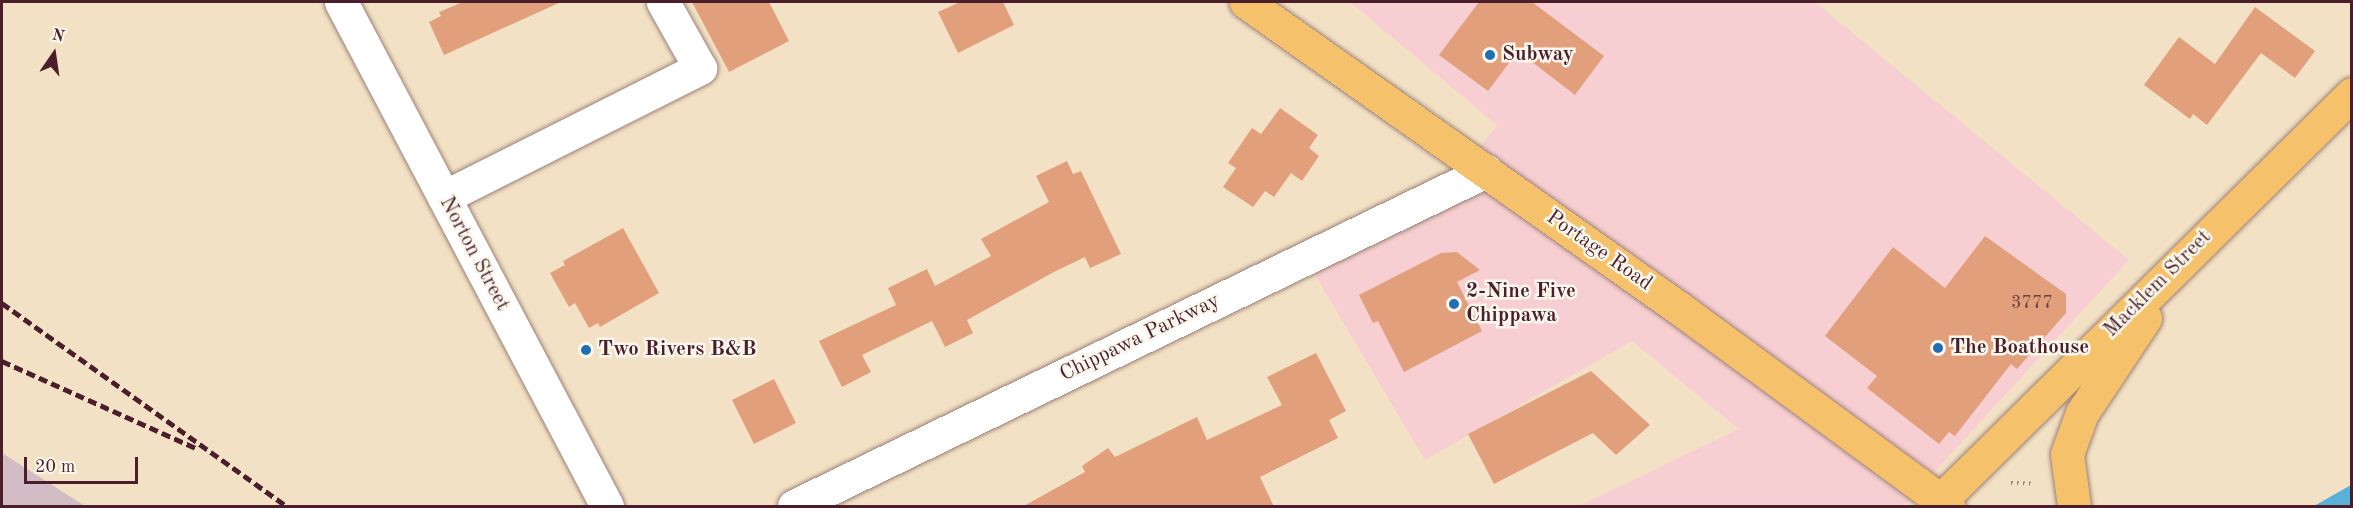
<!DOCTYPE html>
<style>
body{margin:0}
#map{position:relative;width:2353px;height:508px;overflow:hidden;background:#f2e1c4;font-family:"Old Standard TT",serif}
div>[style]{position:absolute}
.built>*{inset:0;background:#f7cfd2}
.industrial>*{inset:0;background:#d2bdc6}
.water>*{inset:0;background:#5bb0d7}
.building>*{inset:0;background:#e29f7c}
.path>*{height:4px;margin-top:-2px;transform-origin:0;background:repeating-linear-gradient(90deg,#9e8078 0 1.5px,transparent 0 6px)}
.roads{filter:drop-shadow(0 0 2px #9e8078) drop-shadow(0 0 2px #9e8078)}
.minor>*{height:33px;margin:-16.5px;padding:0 16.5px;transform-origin:16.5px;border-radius:16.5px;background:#fff}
.major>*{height:33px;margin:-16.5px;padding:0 16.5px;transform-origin:16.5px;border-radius:16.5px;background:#f5c16b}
.rail>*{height:4.5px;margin-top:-2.25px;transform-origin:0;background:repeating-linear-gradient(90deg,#4a1f2b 0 9px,transparent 0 13.5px)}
.dots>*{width:16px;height:16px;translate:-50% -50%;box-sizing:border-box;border:3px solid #fbf7ec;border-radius:50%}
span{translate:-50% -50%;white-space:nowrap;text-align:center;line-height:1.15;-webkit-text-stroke:5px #fbf7ec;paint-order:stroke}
.number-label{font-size:18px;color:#703f3f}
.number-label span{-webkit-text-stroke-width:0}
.poi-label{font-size:21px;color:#4a1f2b;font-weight:700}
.left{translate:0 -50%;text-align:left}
.street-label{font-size:21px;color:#4a1f2b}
.frame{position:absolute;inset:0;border:3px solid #4a1f2b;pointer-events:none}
.north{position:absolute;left:24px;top:24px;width:60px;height:60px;-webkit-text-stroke:4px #fbf7ec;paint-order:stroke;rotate:13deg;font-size:16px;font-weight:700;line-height:24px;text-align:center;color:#4a1f2b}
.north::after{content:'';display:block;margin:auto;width:21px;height:27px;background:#4a1f2b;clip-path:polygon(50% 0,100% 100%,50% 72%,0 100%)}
.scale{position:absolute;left:24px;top:457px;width:114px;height:27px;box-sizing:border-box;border:3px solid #4a1f2b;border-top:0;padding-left:8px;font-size:18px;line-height:21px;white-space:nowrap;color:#4a1f2b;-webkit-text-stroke:4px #fbf7ec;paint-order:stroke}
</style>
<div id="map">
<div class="built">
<div style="clip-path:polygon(1350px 2px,1815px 2px,2129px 260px,1903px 506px,1579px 506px,1739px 429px,1632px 341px,1425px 460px,1305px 258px,1443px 193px,1497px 125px)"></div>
</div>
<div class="industrial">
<div style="clip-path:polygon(2px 453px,85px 506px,2px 506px)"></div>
</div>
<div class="water">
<div style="clip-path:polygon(2351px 485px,2351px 506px,2314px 506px)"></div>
</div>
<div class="building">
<div style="clip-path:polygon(463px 2px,561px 2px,444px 55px,429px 22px,441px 16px,439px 12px)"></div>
<div style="clip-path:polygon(692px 2px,769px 2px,789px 41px,729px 72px)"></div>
<div style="clip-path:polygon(960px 2px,1003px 2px,1014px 25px,958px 53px,938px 12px)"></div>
<div style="clip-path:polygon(1479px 2px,1532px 2px,1604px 56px,1575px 95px,1518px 51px,1488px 91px,1439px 55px)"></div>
<div style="clip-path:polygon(2255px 7px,2315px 51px,2295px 78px,2261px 53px,2207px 125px,2193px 114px,2190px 119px,2144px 85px,2179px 37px,2215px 64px)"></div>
<div style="clip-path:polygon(1280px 108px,1318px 135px,1309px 148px,1319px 156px,1302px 181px,1291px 173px,1274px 197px,1265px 191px,1253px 207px,1223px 187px,1236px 168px,1228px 163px,1252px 128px,1261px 134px)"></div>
<div style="clip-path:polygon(1067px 161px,1073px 174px,1081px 171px,1121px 254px,1090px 268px,1085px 257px,1052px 273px,967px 320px,973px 333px,945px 347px,932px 321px,862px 355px,871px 372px,842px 387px,819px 341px,896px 305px,888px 288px,927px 269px,935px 286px,991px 256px,981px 239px,1049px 202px,1036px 176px)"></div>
<div style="clip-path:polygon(623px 228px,659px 293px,600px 327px,598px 323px,589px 328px,575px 303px,569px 307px,550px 273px,565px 265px,563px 261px)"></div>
<div style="clip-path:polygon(1985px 236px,2066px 294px,2066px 313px,2017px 369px,2011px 364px,1955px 436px,1949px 432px,1939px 444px,1867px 388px,1877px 376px,1825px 336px,1893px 247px,1945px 288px)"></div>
<div style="clip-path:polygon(1457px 252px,1480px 270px,1457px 282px,1482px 331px,1404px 372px,1378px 321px,1373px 323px,1359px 295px,1441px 253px)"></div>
<div style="clip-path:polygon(1316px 353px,1346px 411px,1329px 420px,1338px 438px,1260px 477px,1274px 507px,1022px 507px,1085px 472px,1082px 466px,1108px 448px,1115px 457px,1197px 417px,1207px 440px,1282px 405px,1267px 377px)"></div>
<div style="clip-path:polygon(1591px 371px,1650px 425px,1616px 455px,1593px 433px,1494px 484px,1468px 434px)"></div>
<div style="clip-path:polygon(774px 379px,796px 423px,754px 444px,732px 400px)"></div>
</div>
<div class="path">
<div style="left:2011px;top:483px;width:23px;rotate:2deg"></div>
</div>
<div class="roads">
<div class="minor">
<div style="left:341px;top:2px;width:570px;rotate:62.18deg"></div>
<div style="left:444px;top:197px;width:287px;rotate:-26.7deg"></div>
<div style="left:700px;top:68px;width:76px;rotate:-119.3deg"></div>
<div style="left:794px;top:506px;width:769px;rotate:-25.83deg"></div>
</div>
<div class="major">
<div style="left:1246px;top:2px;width:535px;rotate:35.26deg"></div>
<div style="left:1683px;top:311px;width:329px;rotate:36.3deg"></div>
<div style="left:1940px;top:501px;width:579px;rotate:-44.65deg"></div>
<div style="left:2074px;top:506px;width:52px;rotate:-97.7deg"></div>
<div style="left:2067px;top:454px;width:44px;rotate:-69.9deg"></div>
<div style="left:2082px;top:413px;width:114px;rotate:-56.4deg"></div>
</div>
</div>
<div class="rail">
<div style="left:2px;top:303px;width:350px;rotate:35.5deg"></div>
<div style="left:2px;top:361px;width:213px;rotate:24.2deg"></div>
</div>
<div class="dots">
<div style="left:1490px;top:55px;background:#1f6fb2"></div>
<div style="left:1454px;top:304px;background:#1f6fb2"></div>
<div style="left:1938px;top:348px;background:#1f6fb2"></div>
<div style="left:586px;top:350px;background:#1f6fb2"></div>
</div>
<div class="number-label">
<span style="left:2032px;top:303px">3777</span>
</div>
<div class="poi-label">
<span class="left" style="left:1502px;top:55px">Subway</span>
<span class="left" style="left:1466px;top:304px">2-Nine Five<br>Chippawa</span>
<span class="left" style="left:1950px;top:348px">The Boathouse</span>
<span class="left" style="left:598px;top:350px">Two Rivers B&amp;B</span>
</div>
<div class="street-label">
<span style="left:1599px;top:251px;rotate:35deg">Portage Road</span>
<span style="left:474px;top:254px;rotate:62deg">Norton Street</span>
<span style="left:2158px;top:284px;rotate:-45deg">Macklem Street</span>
<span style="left:1140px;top:338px;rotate:-26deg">Chippawa Parkway</span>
</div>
<div class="frame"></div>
<div class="north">N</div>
<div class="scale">20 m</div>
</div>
